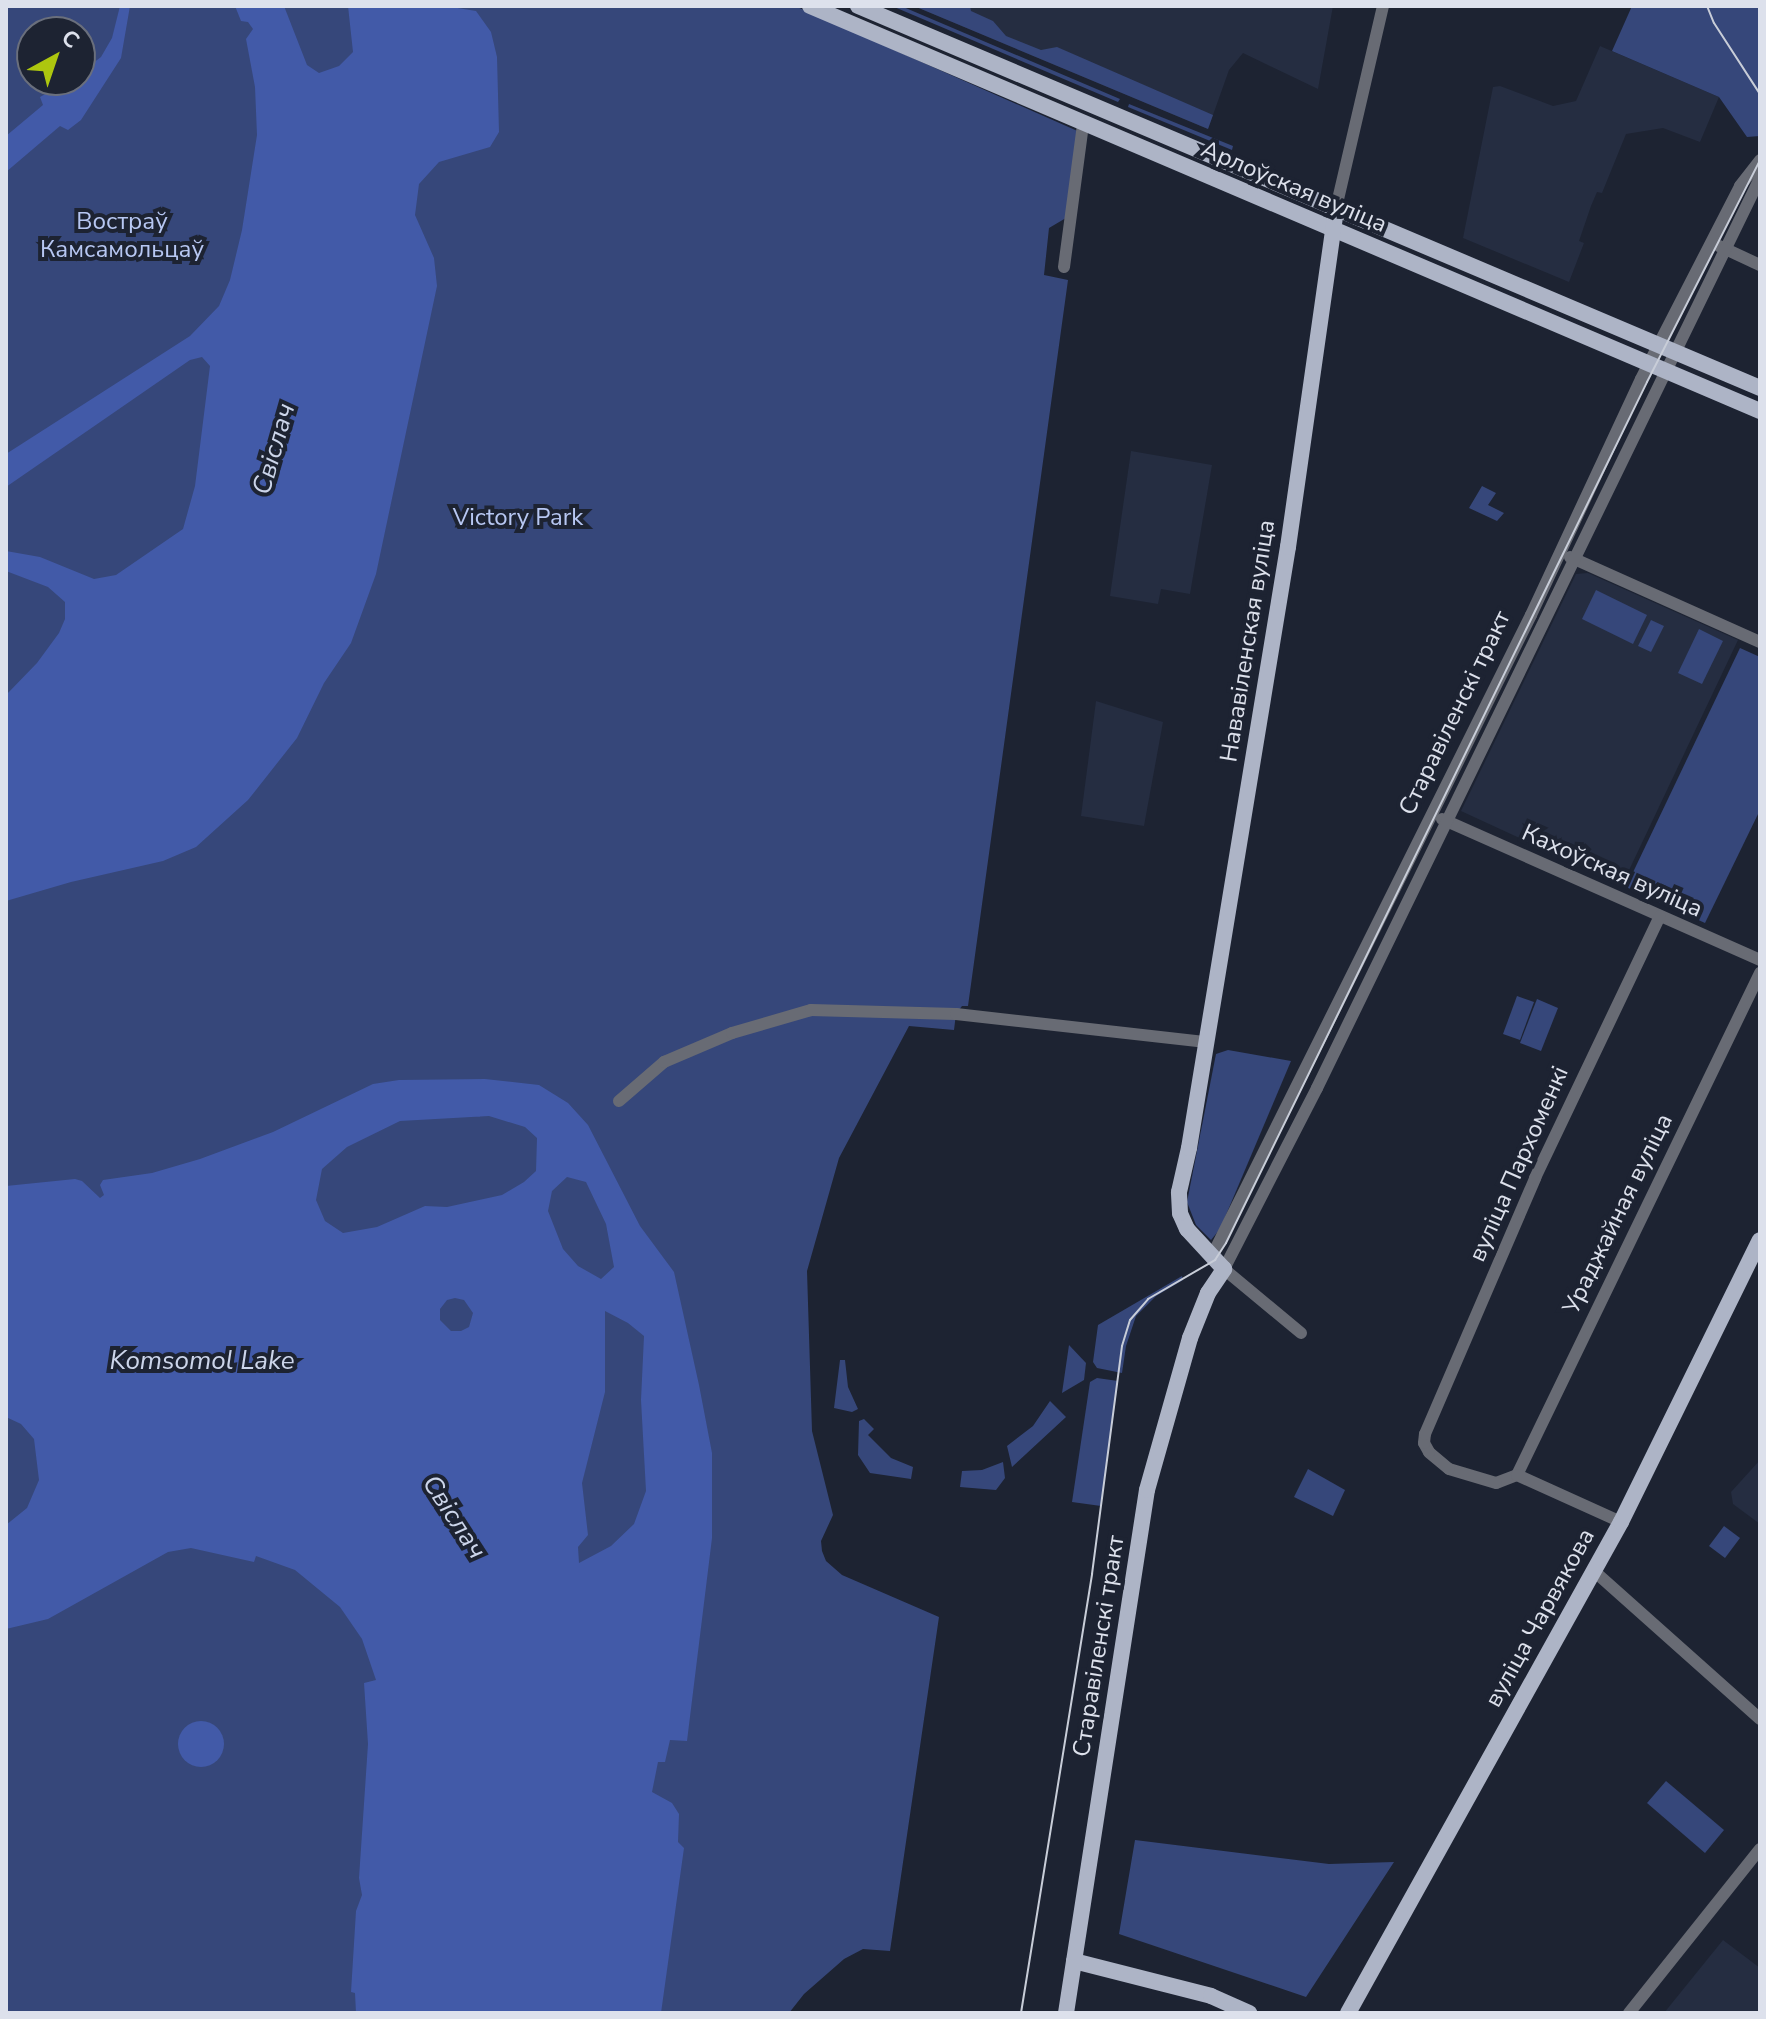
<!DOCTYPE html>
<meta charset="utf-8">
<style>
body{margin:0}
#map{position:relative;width:1766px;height:2019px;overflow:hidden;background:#1d2332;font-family:"Nunito Sans",sans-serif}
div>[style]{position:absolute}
.built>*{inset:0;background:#252d41}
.green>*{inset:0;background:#36477a}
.water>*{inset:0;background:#425aa8}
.round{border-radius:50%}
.minor>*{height:12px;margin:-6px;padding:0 6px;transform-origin:6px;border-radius:6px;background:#686b74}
.major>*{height:16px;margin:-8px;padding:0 8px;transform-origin:8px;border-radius:8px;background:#adb4c6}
.tram>*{height:2px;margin:-1px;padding:0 1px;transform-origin:1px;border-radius:1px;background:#c8cdd8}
span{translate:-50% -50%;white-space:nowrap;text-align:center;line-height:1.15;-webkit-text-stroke:8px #1d2332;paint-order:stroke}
.street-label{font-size:24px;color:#dde1ec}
.park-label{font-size:24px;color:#b7c7f2}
.water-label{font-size:26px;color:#ccd5ea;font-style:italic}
.frame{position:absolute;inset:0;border:8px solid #dde1ec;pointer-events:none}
.north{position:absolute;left:16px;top:16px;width:80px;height:80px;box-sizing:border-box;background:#1d2332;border:2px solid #6a6f7c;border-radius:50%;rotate:40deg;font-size:22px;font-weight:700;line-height:32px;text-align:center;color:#dde1ec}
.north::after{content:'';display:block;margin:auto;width:28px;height:36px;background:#adc60f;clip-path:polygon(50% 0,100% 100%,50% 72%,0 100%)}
</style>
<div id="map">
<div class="built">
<div style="clip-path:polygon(914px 6px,1333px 6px,1318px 89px,1243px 53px,1229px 70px,1208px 129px)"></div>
<div style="clip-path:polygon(1600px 46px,1719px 97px,1700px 142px,1663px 128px,1626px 134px,1602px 193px,1597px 192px,1591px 206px,1579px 241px,1584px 243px,1569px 282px,1463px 238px,1493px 87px,1500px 86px,1553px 106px,1576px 101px)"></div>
<div style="clip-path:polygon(1131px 451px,1212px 465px,1190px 594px,1161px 589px,1158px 604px,1110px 596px)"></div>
<div style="clip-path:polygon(1588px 573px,1738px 640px,1622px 885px,1461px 811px,1576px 574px)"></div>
<div style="clip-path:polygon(1096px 701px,1163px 722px,1144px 826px,1081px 816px)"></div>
<div style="clip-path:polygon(1760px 1460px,1760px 1524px,1733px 1504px,1731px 1492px)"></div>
<div style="clip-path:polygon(1723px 1940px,1760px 1968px,1760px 2013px,1664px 2013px)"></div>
</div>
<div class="green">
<div style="clip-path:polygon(evenodd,6px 6px,795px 6px,1082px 133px,1071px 215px,1049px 228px,1044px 275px,1068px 280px,968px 1006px,962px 1006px,956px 1014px,954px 1030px,909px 1026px,839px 1158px,807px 1271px,812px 1431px,833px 1515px,821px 1541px,822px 1551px,826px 1561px,842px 1575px,939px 1617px,890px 1951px,863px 1949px,844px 1959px,804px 1994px,789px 2013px,6px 2013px,6px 6px,32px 32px,80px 32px,80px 80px,32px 80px,32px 32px)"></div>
<div style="clip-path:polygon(892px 6px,901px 6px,1120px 99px,1118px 102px)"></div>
<div style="clip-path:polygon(914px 6px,970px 6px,971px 11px,993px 21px,1006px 36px,1041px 50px,1057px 47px,1213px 115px,1208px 129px)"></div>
<div style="clip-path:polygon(1632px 6px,1760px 6px,1760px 136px,1747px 137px,1719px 97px,1612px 51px)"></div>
<div style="clip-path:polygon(1129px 104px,1233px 146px,1232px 150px,1128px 107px)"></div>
<div style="clip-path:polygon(1482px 486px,1496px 493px,1488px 505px,1504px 513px,1497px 521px,1469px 508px)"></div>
<div style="clip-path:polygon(1596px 590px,1647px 615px,1633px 644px,1582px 619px)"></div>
<div style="clip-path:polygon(1651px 620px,1664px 626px,1651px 652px,1638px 646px)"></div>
<div style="clip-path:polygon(1699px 629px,1723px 641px,1702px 684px,1678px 673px)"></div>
<div style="clip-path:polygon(1740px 648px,1760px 657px,1760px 810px,1705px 923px,1626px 887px)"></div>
<div style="clip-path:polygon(1517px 996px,1534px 1002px,1520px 1040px,1503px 1034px)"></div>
<div style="clip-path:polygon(1537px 999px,1558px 1008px,1541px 1051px,1520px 1043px)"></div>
<div style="clip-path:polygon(1228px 1050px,1291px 1061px,1220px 1229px,1211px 1240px,1196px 1225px,1187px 1202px,1216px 1054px)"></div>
<div style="clip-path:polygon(1182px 1276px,1183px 1280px,1156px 1296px,1136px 1316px,1126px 1346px,1122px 1373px,1097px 1368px,1093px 1362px,1098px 1325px)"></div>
<div style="clip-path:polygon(1069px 1345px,1086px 1363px,1084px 1380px,1062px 1393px)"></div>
<div style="clip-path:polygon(840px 1360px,845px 1360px,848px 1387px,858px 1409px,852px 1412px,834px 1408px)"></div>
<div style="clip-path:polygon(1097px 1378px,1118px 1381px,1101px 1506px,1072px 1502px,1090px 1382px)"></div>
<div style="clip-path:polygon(1050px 1401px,1066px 1417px,1012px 1467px,1007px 1446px,1033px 1426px)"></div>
<div style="clip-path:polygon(864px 1419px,874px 1429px,868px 1435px,891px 1458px,913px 1467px,911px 1479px,870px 1473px,858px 1455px,859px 1421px)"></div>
<div style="clip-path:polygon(1003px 1462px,1005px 1478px,996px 1490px,960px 1487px,962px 1471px,982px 1470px)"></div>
<div style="clip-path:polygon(1308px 1469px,1345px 1490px,1333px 1516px,1294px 1497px)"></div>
<div style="clip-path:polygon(1724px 1526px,1740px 1538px,1725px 1558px,1709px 1546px)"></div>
<div style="clip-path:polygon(1666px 1781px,1724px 1830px,1705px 1853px,1647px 1803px)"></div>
<div style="clip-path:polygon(1135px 1840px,1329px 1864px,1394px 1862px,1306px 1997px,1119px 1934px)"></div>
</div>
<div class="water">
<div style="clip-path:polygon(120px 6px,130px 6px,121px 58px,81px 120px,68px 130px,60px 126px,6px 172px,6px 136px,43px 105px,40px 97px,70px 80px,80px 80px,80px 73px,101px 57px,112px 38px)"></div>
<div style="clip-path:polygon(235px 6px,284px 6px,307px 65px,319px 73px,339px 66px,353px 52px,348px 6px,445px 6px,476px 11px,491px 32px,497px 57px,499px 132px,490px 147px,439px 162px,419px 184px,415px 215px,434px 258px,437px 286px,376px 574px,351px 643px,324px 683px,297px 738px,248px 800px,196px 847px,163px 861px,71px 882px,6px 901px,6px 695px,37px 663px,59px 633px,65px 619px,65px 602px,48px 587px,6px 571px,6px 551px,40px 557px,94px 579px,116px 575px,183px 529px,195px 486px,210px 366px,202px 357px,190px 360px,6px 487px,6px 454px,190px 336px,219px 306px,230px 280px,242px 230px,257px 135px,255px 87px,246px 39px,253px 29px,248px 22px,241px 21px)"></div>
<div style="clip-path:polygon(evenodd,485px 1079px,539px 1085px,568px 1103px,588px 1125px,640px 1226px,674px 1272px,699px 1385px,712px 1453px,712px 1538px,687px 1741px,670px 1740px,665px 1762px,658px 1762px,652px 1792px,672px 1803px,679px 1814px,678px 1842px,684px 1848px,661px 2013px,356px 2013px,355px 1993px,351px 1992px,356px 1911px,362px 1895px,359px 1878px,368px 1744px,364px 1683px,376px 1680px,362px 1639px,340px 1607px,295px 1570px,256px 1556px,254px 1562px,191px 1548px,168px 1552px,48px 1619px,6px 1629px,6px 1525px,27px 1508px,39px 1480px,34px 1439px,21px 1424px,6px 1417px,6px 1186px,75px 1179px,82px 1181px,100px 1198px,104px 1195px,100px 1185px,103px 1180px,152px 1173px,200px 1159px,273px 1132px,373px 1084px,399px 1080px,485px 1079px,489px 1116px,525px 1127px,537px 1138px,536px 1171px,524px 1182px,502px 1195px,447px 1207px,425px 1206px,377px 1227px,343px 1233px,325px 1221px,316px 1200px,322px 1169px,347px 1147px,400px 1121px,489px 1116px,485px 1079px,567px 1177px,586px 1182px,606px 1224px,614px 1267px,601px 1279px,578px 1266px,563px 1249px,548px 1211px,552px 1191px,567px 1177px,485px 1079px,455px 1298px,464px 1300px,473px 1313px,469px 1327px,461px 1331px,451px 1331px,440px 1320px,440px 1309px,447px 1300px,455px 1298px,485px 1079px,605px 1311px,628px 1323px,644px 1336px,641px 1400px,646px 1491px,634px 1524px,611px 1546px,579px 1563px,578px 1547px,588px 1535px,582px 1483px,605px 1392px,605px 1311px)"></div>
<div class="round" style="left:178px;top:1721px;width:46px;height:46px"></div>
</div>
<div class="minor">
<div style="left:1336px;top:208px;width:207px;rotate:-76.9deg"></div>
<div style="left:1719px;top:246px;width:45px;rotate:24.9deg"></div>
<div style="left:1064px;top:267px;width:144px;rotate:-82.4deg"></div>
<div style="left:1570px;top:557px;width:208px;rotate:24.1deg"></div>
<div style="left:1442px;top:819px;width:348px;rotate:23.9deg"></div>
<div style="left:619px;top:1101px;width:60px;rotate:-40.9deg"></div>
<div style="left:664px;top:1062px;width:74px;rotate:-23.1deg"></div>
<div style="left:732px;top:1033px;width:82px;rotate:-16.2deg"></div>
<div style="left:811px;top:1010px;width:145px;rotate:1.6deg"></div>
<div style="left:956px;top:1014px;width:252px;rotate:6.4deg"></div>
<div style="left:1212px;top:1256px;width:716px;rotate:-63.54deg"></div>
<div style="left:1531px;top:615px;width:260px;rotate:-65deg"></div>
<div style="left:1641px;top:379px;width:217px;rotate:-62.8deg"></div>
<div style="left:1740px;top:186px;width:33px;rotate:-52deg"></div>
<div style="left:1301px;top:1333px;width:100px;rotate:-140.3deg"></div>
<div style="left:1224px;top:1269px;width:203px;rotate:-62.8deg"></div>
<div style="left:1317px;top:1088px;width:1012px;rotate:-64.04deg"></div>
<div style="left:1517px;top:1475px;width:22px;rotate:159deg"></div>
<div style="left:1496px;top:1483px;width:49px;rotate:-163.4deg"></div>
<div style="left:1449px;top:1469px;width:26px;rotate:-140deg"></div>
<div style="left:1429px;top:1452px;width:10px;rotate:-119deg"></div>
<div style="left:1424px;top:1443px;width:9px;rotate:-84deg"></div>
<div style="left:1425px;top:1434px;width:279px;rotate:-66.7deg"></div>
<div style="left:1535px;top:1178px;width:290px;rotate:-64.5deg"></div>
<div style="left:1517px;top:1475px;width:558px;rotate:-64.17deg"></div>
<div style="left:1517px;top:1475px;width:114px;rotate:24.3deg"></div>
<div style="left:1594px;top:1571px;width:222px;rotate:41.7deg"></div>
<div style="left:1629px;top:2013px;width:210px;rotate:-51.4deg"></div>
</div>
<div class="major">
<div style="left:810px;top:6px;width:1033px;rotate:23.09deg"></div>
<div style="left:858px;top:6px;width:980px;rotate:22.95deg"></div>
<div style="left:1074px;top:1961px;width:141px;rotate:14.3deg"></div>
<div style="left:1211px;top:1996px;width:42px;rotate:24.1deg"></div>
<div style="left:1066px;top:2013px;width:529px;rotate:-81.2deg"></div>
<div style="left:1147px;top:1490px;width:158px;rotate:-74.2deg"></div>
<div style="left:1190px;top:1338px;width:48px;rotate:-68.2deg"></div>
<div style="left:1208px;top:1293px;width:29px;rotate:-56deg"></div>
<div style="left:1224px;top:1269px;width:54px;rotate:-132.8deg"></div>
<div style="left:1187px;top:1229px;width:17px;rotate:-114deg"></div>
<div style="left:1180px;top:1213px;width:21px;rotate:-93deg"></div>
<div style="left:1179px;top:1192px;width:45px;rotate:-77.2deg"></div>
<div style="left:1189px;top:1148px;width:609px;rotate:-80.65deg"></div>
<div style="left:1288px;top:547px;width:342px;rotate:-81.9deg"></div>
<div style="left:1348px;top:2013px;width:562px;rotate:-60.93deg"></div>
<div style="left:1621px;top:1522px;width:314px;rotate:-63.8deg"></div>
</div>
<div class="tram">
<div style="left:1707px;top:6px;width:18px;rotate:68deg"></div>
<div style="left:1714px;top:23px;width:85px;rotate:57.1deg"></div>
<div style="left:1021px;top:2013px;width:445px;rotate:-80.8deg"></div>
<div style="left:1092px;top:1574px;width:230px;rotate:-82.5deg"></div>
<div style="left:1122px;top:1346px;width:27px;rotate:-73deg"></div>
<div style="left:1130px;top:1320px;width:28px;rotate:-49deg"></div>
<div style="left:1148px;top:1299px;width:78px;rotate:-30.2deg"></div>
<div style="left:1215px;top:1260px;width:20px;rotate:-57deg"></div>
<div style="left:1226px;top:1243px;width:958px;rotate:-63.94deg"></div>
<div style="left:1647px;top:382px;width:249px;rotate:-63deg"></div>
</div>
<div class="street-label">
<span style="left:1294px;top:187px;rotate:23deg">Арлоўская вуліца</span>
<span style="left:1248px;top:641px;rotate:-81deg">Нававіленская вуліца</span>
<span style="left:1455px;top:713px;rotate:-64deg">Старавіленскі тракт</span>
<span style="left:1612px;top:871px;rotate:24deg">Кахоўская вуліца</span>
<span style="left:1519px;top:1164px;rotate:-66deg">вуліца Пархоменкі</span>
<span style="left:1618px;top:1214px;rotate:-64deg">Ураджайная вуліца</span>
<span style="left:1540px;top:1618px;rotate:-61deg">вуліца Чарвякова</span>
<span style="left:1099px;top:1646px;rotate:-81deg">Старавіленскі тракт</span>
</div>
<div class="park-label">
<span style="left:122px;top:236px">Востраў<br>Камсамольцаў</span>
<span style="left:518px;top:518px">Victory Park</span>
</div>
<div class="water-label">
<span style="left:274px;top:449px;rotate:-74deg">Свіслач</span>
<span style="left:202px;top:1361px">Komsomol Lake</span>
<span style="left:454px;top:1517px;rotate:57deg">Свіслач</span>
</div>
<div class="frame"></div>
<div class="north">С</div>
</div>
